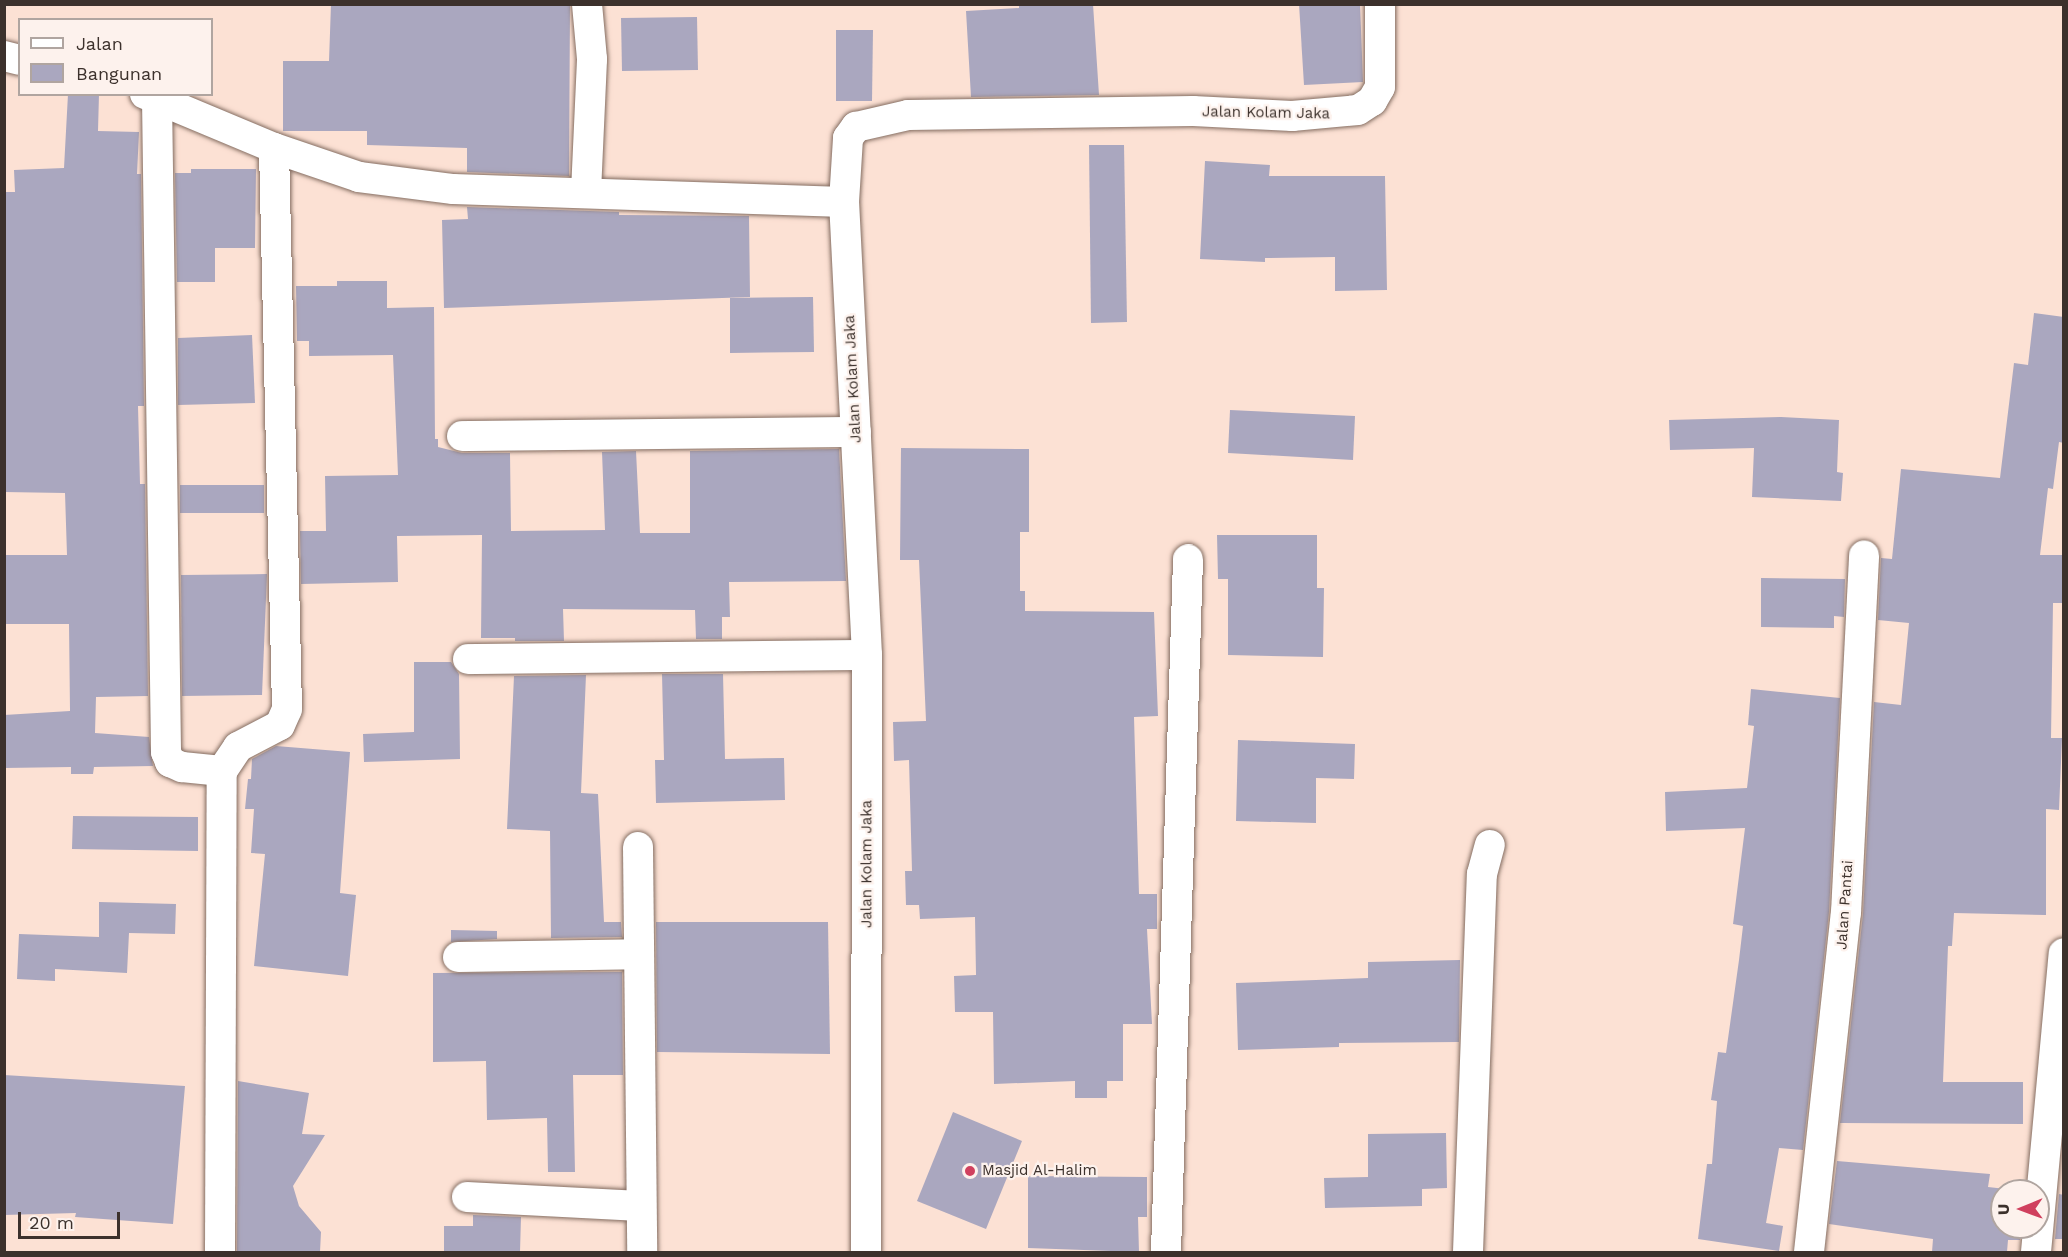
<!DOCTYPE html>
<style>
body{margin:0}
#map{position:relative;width:2068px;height:1257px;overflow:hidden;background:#fce1d4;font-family:"Work Sans",sans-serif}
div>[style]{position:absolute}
.building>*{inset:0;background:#aaa7bf}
.roads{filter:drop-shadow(0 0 2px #846d61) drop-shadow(0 0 2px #846d61)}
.minor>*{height:30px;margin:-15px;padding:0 15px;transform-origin:15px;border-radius:15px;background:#fff}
.dots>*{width:16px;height:16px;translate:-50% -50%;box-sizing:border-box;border:3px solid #fdf2ed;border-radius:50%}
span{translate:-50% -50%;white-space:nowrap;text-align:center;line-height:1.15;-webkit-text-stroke:4.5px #fdf2ed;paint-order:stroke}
.street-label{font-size:15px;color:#3c312c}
.poi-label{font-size:15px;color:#3c312c}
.left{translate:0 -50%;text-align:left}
.frame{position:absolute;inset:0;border:6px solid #3c312c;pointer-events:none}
.legend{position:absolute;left:18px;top:18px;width:195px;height:78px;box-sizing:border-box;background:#fdf2ed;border:2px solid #b0a5a0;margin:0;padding:8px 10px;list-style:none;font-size:18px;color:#3c312c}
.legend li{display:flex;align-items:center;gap:12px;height:30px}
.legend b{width:30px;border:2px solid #b0a5a0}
.north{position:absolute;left:1990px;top:1179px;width:60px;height:60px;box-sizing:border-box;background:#fdf2ed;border:2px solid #b0a5a0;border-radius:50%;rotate:269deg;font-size:16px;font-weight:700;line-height:24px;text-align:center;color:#3c312c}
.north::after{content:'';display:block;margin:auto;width:21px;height:27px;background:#d0405e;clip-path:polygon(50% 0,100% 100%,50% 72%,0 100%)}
.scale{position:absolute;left:18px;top:1212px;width:102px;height:27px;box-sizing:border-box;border:3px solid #3c312c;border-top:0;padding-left:8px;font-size:18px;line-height:21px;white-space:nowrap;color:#3c312c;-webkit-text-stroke:4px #fdf2ed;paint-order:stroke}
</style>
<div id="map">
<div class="building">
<div style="clip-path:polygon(331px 4px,570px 4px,569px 176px,467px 172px,467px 148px,367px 145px,367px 131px,283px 131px,283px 61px,329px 61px)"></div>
<div style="clip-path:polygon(1019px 4px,1093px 4px,1099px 95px,971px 97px,966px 11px,1019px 8px)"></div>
<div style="clip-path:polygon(1299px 4px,1360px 4px,1363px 82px,1304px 85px)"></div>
<div style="clip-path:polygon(697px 17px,698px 70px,622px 71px,621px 18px)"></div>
<div style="clip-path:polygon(836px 30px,873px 30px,872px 101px,836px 101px)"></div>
<div style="clip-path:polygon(68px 94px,99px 94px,98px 131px,139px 132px,137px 174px,141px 174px,144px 406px,138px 406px,140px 484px,145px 484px,148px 696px,96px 697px,95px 733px,149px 737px,153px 766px,94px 767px,93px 774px,71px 774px,71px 767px,4px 768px,4px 715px,70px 711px,69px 624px,4px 624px,4px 555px,67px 555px,65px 493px,4px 492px,4px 192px,15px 192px,14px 170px,64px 168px)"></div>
<div style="clip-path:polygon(1089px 145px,1124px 145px,1127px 322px,1091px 323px)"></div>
<div style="clip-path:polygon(1205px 161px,1270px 165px,1269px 176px,1385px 176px,1387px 290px,1335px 291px,1335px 257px,1265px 258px,1265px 262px,1200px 259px)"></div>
<div style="clip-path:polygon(191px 169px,256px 169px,255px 248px,215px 248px,215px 282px,177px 282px,175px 173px,191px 173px)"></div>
<div style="clip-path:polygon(467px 207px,619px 212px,619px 215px,749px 216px,750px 297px,444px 308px,442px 220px,468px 219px)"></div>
<div style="clip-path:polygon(337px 281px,387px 281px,387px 308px,434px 307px,435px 439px,438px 439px,438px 447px,462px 453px,510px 453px,511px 531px,605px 530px,602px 452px,636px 451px,640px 533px,690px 533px,690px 451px,839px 449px,846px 581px,729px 582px,730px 617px,722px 617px,722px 639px,696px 639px,695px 610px,563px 609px,564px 641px,515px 641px,515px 638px,481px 638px,482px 535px,397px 536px,398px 582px,301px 584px,300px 531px,326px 531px,325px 476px,398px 475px,393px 355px,309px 356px,309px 341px,297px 341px,296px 286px,337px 286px)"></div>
<div style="clip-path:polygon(813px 297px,814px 352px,730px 353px,730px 298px)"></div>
<div style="clip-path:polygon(2034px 313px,2064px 317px,2064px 443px,2059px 442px,2053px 489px,2048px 488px,2040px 555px,2064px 555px,2064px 603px,2053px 603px,2051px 738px,2062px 738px,2059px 810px,2046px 809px,2046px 915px,1954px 913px,1952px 946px,1948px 946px,1943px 1082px,2023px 1082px,2023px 1124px,1840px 1123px,1863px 914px,1874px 702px,1901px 705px,1909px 623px,1878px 620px,1881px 558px,1892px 559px,1901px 469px,2000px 478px,2014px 363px,2028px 365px)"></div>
<div style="clip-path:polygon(252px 335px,255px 403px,178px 405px,178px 338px)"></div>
<div style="clip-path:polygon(1230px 410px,1355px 416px,1353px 460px,1228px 453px)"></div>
<div style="clip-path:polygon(1781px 417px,1839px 420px,1837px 472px,1843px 473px,1841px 501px,1752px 497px,1754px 448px,1670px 450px,1669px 420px)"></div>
<div style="clip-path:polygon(901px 448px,1029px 449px,1029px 532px,1020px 532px,1020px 591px,1025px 591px,1025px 611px,1154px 612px,1158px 716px,1134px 717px,1139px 894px,1157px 894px,1157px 929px,1147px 929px,1152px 1024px,1123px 1024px,1123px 1081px,1107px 1081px,1107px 1098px,1075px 1098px,1075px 1081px,994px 1084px,993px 1012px,955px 1012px,954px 976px,976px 975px,975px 917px,920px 919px,919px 905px,906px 905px,905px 871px,912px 871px,909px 760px,894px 761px,893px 722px,926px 721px,919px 560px,900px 560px)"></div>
<div style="clip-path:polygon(180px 485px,264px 485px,264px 513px,180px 513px)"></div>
<div style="clip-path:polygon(1217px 535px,1317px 535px,1317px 588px,1324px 588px,1323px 657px,1228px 655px,1228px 579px,1218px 579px)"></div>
<div style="clip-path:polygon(267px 574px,262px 695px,182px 696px,181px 575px)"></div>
<div style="clip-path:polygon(1761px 578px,1845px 579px,1844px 617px,1834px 616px,1834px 628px,1761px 627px)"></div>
<div style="clip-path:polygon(414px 662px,451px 662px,459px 674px,460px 759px,364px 762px,363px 734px,414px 732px)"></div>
<div style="clip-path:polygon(662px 674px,723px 674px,725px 759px,784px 758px,785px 800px,656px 803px,655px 760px,664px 760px)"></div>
<div style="clip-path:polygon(586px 675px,581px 793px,598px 794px,604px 922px,621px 922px,622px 937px,551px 938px,550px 831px,507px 829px,514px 676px)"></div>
<div style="clip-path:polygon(1751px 689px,1840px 698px,1829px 912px,1803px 1150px,1779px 1148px,1766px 1223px,1783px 1226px,1779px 1251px,1698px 1239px,1707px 1164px,1712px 1164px,1717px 1101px,1711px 1100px,1718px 1052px,1726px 1053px,1739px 960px,1743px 926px,1733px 924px,1745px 828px,1666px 831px,1665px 792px,1747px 788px,1754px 726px,1748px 725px)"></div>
<div style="clip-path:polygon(1238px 740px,1355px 744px,1354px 779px,1316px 778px,1316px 823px,1236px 821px)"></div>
<div style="clip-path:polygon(276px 746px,350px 752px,340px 893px,356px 895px,348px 976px,254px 966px,265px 854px,251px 853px,254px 809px,245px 809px,248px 779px,251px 779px,252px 759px)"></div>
<div style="clip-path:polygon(73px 816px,198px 817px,198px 851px,72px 849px)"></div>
<div style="clip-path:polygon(99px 902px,176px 904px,175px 934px,129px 933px,127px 973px,55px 969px,55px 981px,17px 979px,19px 934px,99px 937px)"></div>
<div style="clip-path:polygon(656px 922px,828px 922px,830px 1054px,657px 1052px)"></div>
<div style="clip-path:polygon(451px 930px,497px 931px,497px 939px,451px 942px)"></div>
<div style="clip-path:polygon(1460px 960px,1459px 1042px,1339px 1043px,1339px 1047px,1238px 1050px,1236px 983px,1368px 978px,1368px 962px)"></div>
<div style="clip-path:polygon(622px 972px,623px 1075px,573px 1075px,575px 1172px,548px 1172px,547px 1118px,487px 1120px,486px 1061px,433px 1062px,433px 973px)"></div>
<div style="clip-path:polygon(4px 1075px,185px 1086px,173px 1224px,75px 1217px,76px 1213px,4px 1215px)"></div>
<div style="clip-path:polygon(238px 1081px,309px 1093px,302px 1134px,325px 1135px,293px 1186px,299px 1206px,321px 1232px,320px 1252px,237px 1252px)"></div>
<div style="clip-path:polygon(953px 1112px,1022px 1141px,986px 1229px,917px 1201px)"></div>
<div style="clip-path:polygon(1446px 1133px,1447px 1188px,1422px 1189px,1422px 1206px,1325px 1208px,1324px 1178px,1368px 1177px,1368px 1134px)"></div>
<div style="clip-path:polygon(1837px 1161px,1990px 1174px,1988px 1187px,2024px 1191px,2002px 1191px,2002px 1227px,2021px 1227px,2020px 1240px,2008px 1240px,2007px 1252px,1932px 1252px,1933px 1239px,1829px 1224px)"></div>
<div style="clip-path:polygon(1028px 1176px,1147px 1177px,1147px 1217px,1138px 1217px,1139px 1252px,1028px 1248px)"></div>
<div style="clip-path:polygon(2059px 1194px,2064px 1195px,2064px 1239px,2055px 1239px)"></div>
<div style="clip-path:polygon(473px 1215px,521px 1217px,520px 1252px,444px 1252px,444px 1226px,473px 1226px)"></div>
</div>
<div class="roads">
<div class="minor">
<div style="left:4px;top:56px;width:16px;rotate:14deg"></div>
<div style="left:145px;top:94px;width:140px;rotate:22.7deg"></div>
<div style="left:274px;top:148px;width:90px;rotate:18.8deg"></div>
<div style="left:359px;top:177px;width:95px;rotate:7.3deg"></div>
<div style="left:453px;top:189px;width:391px;rotate:1.9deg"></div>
<div style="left:157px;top:98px;width:654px;rotate:89.21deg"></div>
<div style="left:166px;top:752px;width:11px;rotate:68deg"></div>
<div style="left:170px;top:762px;width:13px;rotate:23deg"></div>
<div style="left:182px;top:767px;width:40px;rotate:5.7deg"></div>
<div style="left:586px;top:192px;width:133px;rotate:-87.4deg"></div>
<div style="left:592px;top:59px;width:55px;rotate:-95.2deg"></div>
<div style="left:462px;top:436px;width:394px;rotate:-0.6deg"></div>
<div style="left:468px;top:659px;width:399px;rotate:-0.6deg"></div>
<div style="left:638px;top:847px;width:405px;rotate:89.4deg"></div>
<div style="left:458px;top:957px;width:181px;rotate:-0.9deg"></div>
<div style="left:467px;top:1197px;width:173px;rotate:3deg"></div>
<div style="left:220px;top:1252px;width:481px;rotate:-89.8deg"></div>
<div style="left:222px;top:771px;width:29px;rotate:-56deg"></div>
<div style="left:238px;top:747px;width:47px;rotate:-27.6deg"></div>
<div style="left:280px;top:725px;width:17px;rotate:-66deg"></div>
<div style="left:287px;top:709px;width:561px;rotate:-91.33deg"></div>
<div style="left:866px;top:1252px;width:597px;rotate:-89.9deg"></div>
<div style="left:867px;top:655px;width:454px;rotate:-92.9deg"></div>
<div style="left:844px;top:202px;width:64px;rotate:-86.4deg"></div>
<div style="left:848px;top:138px;width:14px;rotate:-54deg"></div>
<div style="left:856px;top:127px;width:53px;rotate:-13deg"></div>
<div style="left:908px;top:115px;width:285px;rotate:-0.8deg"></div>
<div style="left:1193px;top:111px;width:99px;rotate:2.9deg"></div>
<div style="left:1292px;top:116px;width:66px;rotate:-5.2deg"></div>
<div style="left:1358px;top:110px;width:17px;rotate:-33deg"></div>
<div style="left:1372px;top:101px;width:16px;rotate:-60deg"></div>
<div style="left:1380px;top:87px;width:83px;rotate:-90deg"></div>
<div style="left:1166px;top:1252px;width:693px;rotate:-88.18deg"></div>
<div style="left:1468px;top:1252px;width:378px;rotate:-87.9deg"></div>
<div style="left:1482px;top:874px;width:30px;rotate:-75deg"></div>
<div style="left:1809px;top:1252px;width:341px;rotate:-83.8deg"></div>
<div style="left:1846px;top:913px;width:358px;rotate:-87.1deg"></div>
<div style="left:2036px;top:1252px;width:300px;rotate:-84.7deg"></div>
</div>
</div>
<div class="dots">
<div style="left:970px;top:1171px;background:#d0405e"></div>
</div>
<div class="street-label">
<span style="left:1266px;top:113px;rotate:1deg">Jalan Kolam Jaka</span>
<span style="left:853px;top:379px;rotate:-93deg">Jalan Kolam Jaka</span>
<span style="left:867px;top:864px;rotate:-90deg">Jalan Kolam Jaka</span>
<span style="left:1845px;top:905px;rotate:-86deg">Jalan Pantai</span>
</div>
<div class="poi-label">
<span class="left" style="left:982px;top:1171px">Masjid Al-Halim</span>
</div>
<div class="frame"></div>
<ul class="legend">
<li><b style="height:8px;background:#fff"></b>Jalan</li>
<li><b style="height:16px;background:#aaa7bf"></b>Bangunan</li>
</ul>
<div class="north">U</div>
<div class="scale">20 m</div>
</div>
